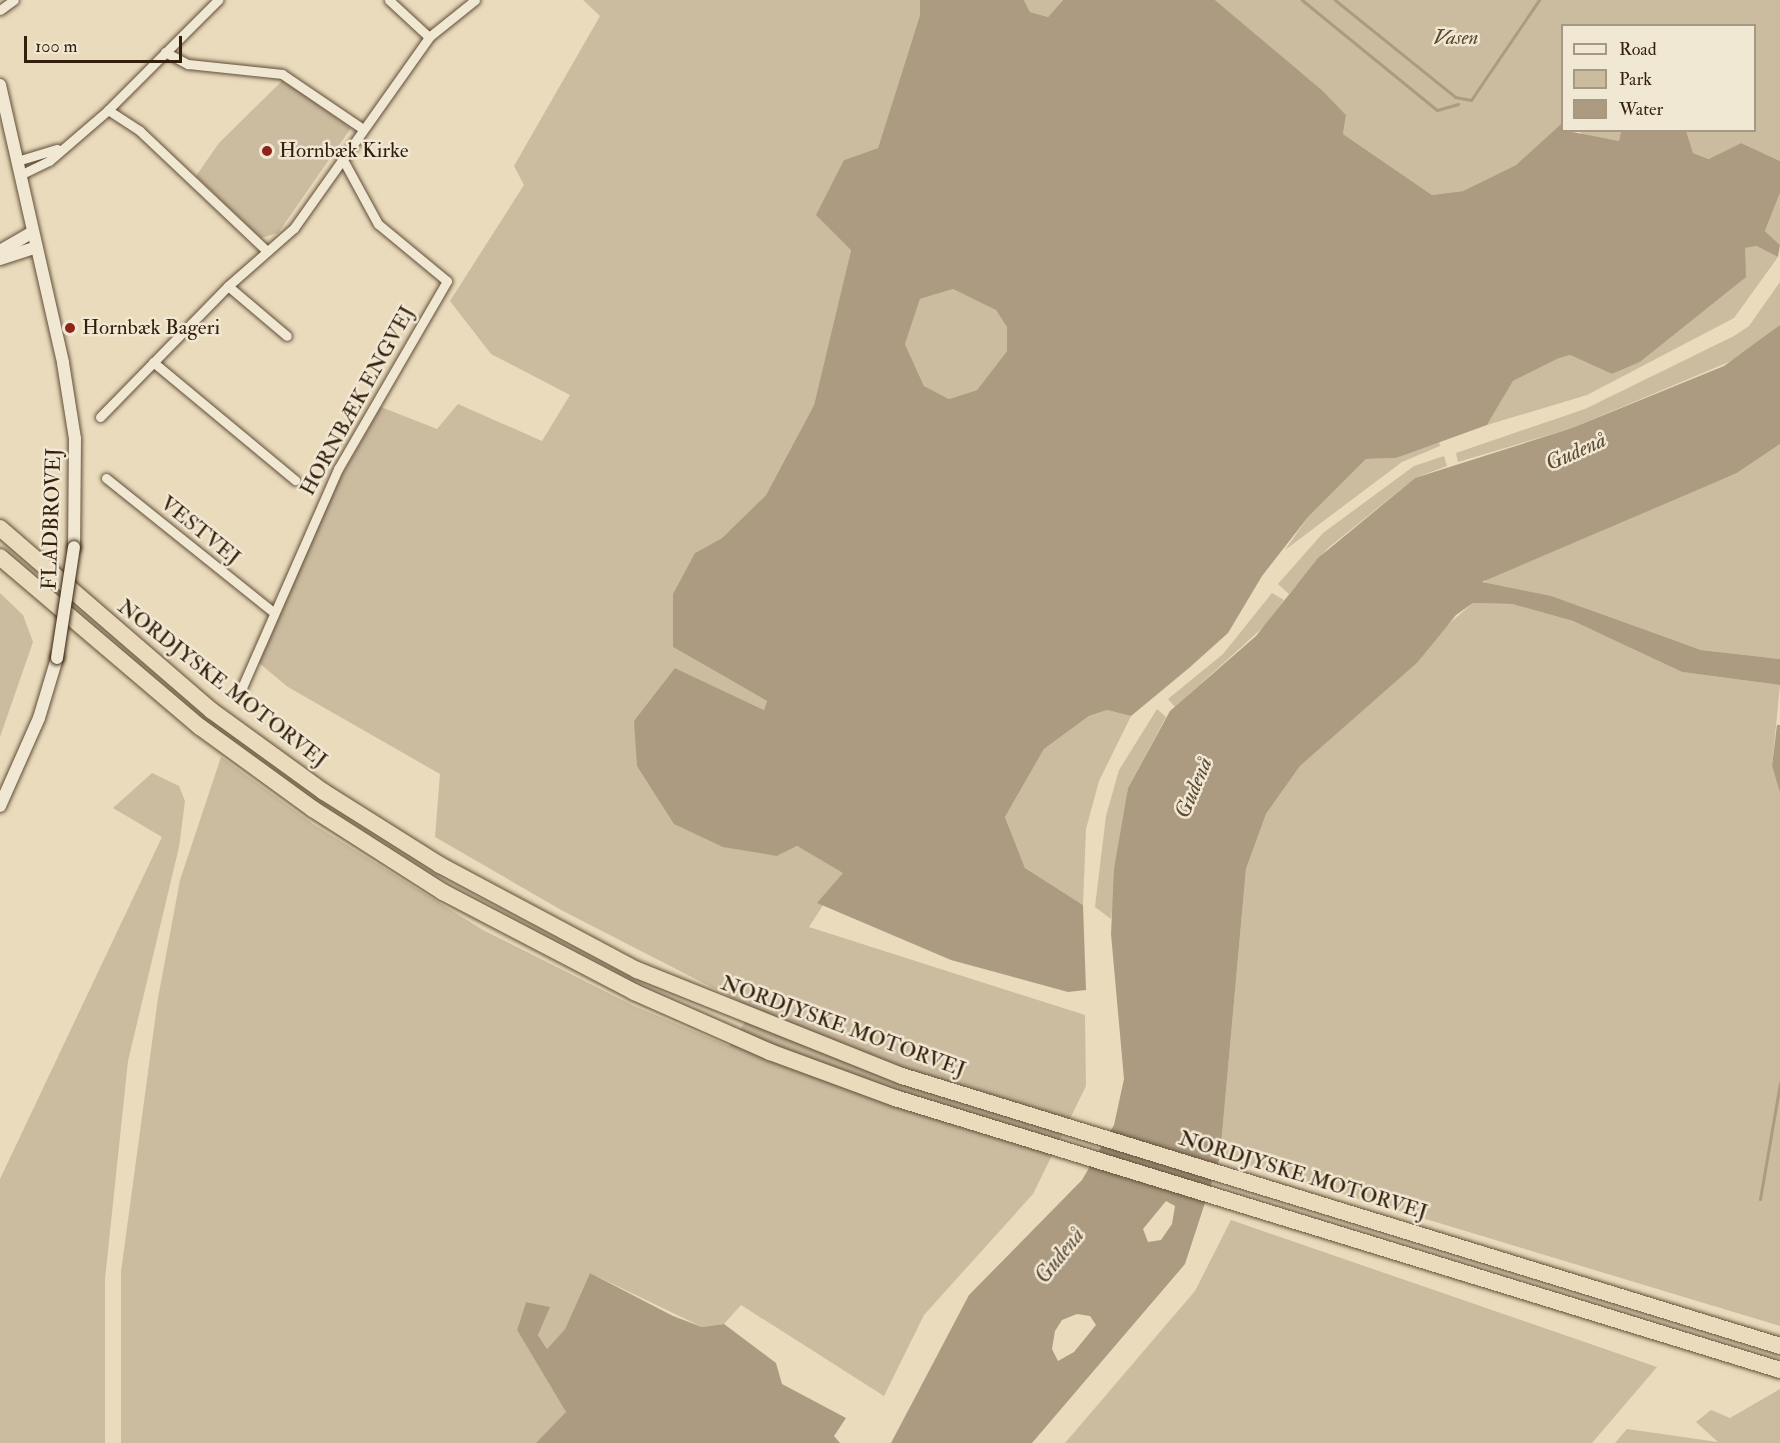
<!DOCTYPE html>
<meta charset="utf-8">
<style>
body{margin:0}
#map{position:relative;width:1780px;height:1443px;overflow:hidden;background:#eadbbd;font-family:"IM FELL Double Pica",serif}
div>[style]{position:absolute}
.green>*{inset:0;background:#cbbb9f}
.water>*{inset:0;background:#ac9b81}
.stream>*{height:3px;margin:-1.5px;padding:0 1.5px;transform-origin:1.5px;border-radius:1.5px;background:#ac9b81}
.roads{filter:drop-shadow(0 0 2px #614e38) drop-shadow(0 0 2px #614e38)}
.street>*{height:9px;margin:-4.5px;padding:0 4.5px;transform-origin:4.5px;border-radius:4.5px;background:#f1e8d4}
.secondary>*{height:12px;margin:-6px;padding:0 6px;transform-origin:6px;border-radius:6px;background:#f1e8d4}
.highway>*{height:16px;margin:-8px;padding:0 8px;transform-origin:8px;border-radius:8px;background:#eadbbd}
.bridges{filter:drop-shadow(0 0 2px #331f0c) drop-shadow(0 0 2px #331f0c)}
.secondary-bridge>*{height:12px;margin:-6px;padding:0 6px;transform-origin:6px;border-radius:6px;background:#f1e8d4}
.dots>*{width:16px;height:16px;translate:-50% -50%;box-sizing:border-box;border:3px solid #f1e8d4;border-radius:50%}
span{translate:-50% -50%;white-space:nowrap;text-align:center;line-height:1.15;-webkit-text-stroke:5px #f1e8d4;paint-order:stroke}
.park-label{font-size:21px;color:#594631;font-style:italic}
.poi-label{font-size:21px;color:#331f0c}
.left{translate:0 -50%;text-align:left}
.street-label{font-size:21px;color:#331f0c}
.water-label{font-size:22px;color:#5d4a35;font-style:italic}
.legend{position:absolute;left:1561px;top:24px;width:195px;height:108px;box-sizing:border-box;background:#f1e8d4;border:2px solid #a59884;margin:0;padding:8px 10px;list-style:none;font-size:18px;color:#331f0c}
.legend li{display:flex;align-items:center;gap:12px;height:30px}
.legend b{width:30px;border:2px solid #a59884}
.scale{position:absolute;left:24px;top:36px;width:158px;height:27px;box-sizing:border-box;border:3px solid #331f0c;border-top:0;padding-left:8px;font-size:18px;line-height:21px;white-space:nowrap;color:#331f0c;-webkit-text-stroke:4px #f1e8d4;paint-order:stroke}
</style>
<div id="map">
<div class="green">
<div style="clip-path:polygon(583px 0,920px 0,920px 15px,878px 148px,844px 160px,851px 250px,814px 405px,766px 495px,722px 538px,695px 553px,673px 647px,767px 701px,764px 710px,675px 668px,777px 856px,797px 846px,844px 873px,809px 927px,1085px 1015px,1086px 1086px,1033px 1194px,924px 1315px,884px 1396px,741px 1305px,724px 1324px,702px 1327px,590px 1273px,565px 1329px,547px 1349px,538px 1335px,549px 1307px,526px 1302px,517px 1330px,566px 1411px,565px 1419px,536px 1443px,121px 1443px,121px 1272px,158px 998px,180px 880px,221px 757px,313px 824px,483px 930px,634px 1006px,729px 1046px,754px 1009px,563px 911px,435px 837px,440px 774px,288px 687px,259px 663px,338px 482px,381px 407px,437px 429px,458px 404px,542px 441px,570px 395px,491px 354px,450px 301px,524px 185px,514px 166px,600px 16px)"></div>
<div style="clip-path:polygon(1024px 0,1063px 0,1048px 17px,1030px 12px)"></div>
<div style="clip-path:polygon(1215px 0,1780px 0,1780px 161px,1741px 143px,1710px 159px,1693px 153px,1685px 131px,1754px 130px,1754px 26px,1562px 26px,1562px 123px,1516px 165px,1463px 191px,1432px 195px,1343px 134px,1346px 115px,1323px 91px)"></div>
<div style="clip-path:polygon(283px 80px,351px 128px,278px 233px,261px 238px,196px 176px,219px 143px)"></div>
<div style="clip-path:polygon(1581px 131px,1621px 131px,1619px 141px,1581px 135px)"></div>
<div style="clip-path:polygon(1780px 193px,1780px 245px,1765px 231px)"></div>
<div style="clip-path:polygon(1755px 246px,1778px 257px,1734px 318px,1587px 395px,1487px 425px,1513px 381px,1557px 359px,1570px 355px,1612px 374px,1640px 362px,1745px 277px,1742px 257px,1745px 248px)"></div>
<div style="clip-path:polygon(1780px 282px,1780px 325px,1743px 356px,1572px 428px,1458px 462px,1456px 453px,1585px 409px,1734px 336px,1749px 326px)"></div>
<div style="clip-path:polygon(953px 289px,996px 309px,1007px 327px,1007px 351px,977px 390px,949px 399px,924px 386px,905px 344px,920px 299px)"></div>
<div style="clip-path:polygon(1439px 441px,1440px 446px,1402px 462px,1285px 550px,1308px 517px,1366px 459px,1396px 458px)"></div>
<div style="clip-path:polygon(1780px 444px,1780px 659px,1701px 650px,1531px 592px,1483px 584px,1492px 574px,1737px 473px)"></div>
<div style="clip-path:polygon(1444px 456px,1447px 466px,1415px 478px,1328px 548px,1289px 594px,1278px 584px,1323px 533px,1414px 466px)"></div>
<div style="clip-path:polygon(0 593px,23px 615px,33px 642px,0 737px)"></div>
<div style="clip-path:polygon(1272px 593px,1284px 600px,1270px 621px,1175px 707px,1168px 699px,1223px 654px)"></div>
<div style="clip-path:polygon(1473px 603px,1512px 604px,1573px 621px,1682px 672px,1780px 685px,1772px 766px,1780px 793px,1780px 1326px,1220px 1157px,1246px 869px,1266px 814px,1300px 766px,1417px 663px,1444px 628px)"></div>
<div style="clip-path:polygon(1157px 709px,1166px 717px,1128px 788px,1111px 919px,1095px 907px,1106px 816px,1119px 770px)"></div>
<div style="clip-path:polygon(1107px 710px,1131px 716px,1099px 781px,1086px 829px,1083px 905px,1025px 868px,1005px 817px,1044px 749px,1089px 716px)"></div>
<div style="clip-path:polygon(152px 773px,179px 786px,185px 801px,179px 847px,128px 1061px,105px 1279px,105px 1443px,0 1443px,0 1179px,162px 837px,113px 808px)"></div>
<div style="clip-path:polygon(1231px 1220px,1657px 1367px,1592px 1443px,1065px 1443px,1195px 1291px)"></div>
<div style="clip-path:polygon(1780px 1389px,1780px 1443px,1615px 1443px,1627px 1429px,1718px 1442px,1696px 1422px,1711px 1410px,1730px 1418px)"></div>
</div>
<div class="water">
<div style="clip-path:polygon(evenodd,920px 0,1024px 0,1030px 12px,1048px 17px,1063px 0,1215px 0,1323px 91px,1346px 115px,1343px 134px,1432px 195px,1463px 191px,1516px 165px,1562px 123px,1562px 130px,1619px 141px,1621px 131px,1686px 131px,1693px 153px,1709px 159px,1741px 143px,1780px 161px,1780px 193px,1765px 231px,1780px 245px,1778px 257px,1756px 246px,1745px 248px,1746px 277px,1640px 362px,1612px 374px,1570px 355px,1557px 359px,1513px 381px,1487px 425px,1396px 458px,1366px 459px,1308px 517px,1262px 576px,1228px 633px,1189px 668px,1131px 716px,1107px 710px,1089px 716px,1044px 749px,1005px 817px,1025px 868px,1083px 905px,1086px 990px,1068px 992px,951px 960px,817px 903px,843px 873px,797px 846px,777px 856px,723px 847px,674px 824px,637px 766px,634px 721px,675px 668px,764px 710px,767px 701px,673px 647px,673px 594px,695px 553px,722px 538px,766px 495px,814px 405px,851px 250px,816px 215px,844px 160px,878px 148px,920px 15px,920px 0,953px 289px,996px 310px,1007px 327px,1007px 351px,977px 390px,949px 399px,924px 386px,905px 344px,920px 299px,953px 289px)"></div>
<div style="clip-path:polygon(evenodd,1780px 325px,1780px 444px,1737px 473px,1482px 582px,1551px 596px,1701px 650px,1780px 659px,1780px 685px,1682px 672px,1573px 621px,1512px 604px,1473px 603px,1456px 615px,1417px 663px,1300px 766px,1266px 814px,1246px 869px,1220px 1157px,1185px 1264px,1032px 1443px,891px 1443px,969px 1295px,1082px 1180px,1114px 1125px,1124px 1079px,1111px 934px,1114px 869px,1128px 788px,1170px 711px,1256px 636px,1318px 558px,1415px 478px,1572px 428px,1724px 366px,1780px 325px,1166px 1201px,1175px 1206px,1172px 1224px,1161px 1240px,1148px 1242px,1143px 1229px,1166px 1201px,1780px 325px,1077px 1314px,1090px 1316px,1096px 1325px,1074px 1352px,1058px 1361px,1052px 1349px,1055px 1331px,1062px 1320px,1077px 1314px)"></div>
<div style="clip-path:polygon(1777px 725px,1780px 725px,1780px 793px,1772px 766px)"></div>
<div style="clip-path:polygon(590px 1273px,673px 1316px,702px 1327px,724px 1324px,776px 1363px,782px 1384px,846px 1418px,834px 1436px,840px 1443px,536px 1443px,566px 1412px,517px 1330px,526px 1302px,550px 1307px,538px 1335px,547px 1349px,565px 1329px)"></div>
</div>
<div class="stream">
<div style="left:1302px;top:0;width:174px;rotate:39.2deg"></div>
<div style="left:1437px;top:110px;width:22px;rotate:-16deg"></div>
<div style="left:1335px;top:0;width:154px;rotate:38.9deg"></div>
<div style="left:1455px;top:97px;width:16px;rotate:11deg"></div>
<div style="left:1471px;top:100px;width:121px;rotate:-55.8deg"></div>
<div style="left:1760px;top:1199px;width:118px;rotate:-80.2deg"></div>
</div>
<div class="roads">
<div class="street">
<div style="left:389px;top:0;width:54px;rotate:42.8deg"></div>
<div style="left:0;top:10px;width:17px;rotate:-36deg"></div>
<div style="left:165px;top:52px;width:26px;rotate:28deg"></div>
<div style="left:188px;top:64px;width:95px;rotate:6.1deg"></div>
<div style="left:282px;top:74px;width:98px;rotate:34.2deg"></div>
<div style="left:108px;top:110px;width:38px;rotate:33deg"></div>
<div style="left:140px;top:131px;width:173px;rotate:43.4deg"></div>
<div style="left:17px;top:161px;width:42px;rotate:-16.7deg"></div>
<div style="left:20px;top:175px;width:32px;rotate:-26deg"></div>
<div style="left:49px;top:161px;width:78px;rotate:-40.8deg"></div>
<div style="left:108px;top:110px;width:156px;rotate:-45deg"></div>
<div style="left:228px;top:286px;width:77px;rotate:40.3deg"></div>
<div style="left:153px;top:362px;width:185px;rotate:39.7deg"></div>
<div style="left:100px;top:417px;width:183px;rotate:-45.7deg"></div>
<div style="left:228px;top:286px;width:88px;rotate:-41.3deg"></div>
<div style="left:294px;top:228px;width:234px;rotate:-54.7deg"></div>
<div style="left:429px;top:37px;width:59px;rotate:-38.8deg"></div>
<div style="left:106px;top:478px;width:213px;rotate:38.7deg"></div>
<div style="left:240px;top:692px;width:244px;rotate:-66.3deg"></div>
<div style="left:338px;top:469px;width:217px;rotate:-59.9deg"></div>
<div style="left:447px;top:281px;width:89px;rotate:-140.4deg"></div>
<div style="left:378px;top:224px;width:75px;rotate:-118.6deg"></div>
</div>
<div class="secondary">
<div style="left:0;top:85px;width:285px;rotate:77.2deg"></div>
<div style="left:63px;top:363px;width:77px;rotate:81deg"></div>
<div style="left:75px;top:439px;width:108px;rotate:90.5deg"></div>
<div style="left:0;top:251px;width:38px;rotate:-30deg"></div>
<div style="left:0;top:259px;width:38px;rotate:-18deg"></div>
<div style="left:0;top:806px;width:96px;rotate:-66.1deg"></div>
<div style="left:39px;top:718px;width:63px;rotate:-73.3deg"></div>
</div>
<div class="highway">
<div style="left:0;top:528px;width:280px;rotate:40.8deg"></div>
<div style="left:212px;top:711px;width:138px;rotate:35.9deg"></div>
<div style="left:324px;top:792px;width:137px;rotate:32.2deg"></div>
<div style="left:440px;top:865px;width:223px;rotate:28.1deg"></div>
<div style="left:637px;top:970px;width:285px;rotate:21.8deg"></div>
<div style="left:902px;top:1076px;width:919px;rotate:17.09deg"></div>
<div style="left:0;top:557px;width:262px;rotate:40.4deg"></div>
<div style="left:200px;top:727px;width:140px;rotate:36deg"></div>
<div style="left:313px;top:809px;width:154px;rotate:32.6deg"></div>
<div style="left:443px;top:892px;width:216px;rotate:27.6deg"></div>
<div style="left:634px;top:992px;width:149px;rotate:23.8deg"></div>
<div style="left:770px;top:1052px;width:133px;rotate:20.2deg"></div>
<div style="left:895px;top:1098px;width:926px;rotate:17.08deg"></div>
</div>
</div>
<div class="bridges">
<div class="secondary-bridge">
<div style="left:57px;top:658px;width:112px;rotate:-81.3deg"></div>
</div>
</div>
<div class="dots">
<div style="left:267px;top:151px;background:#8f2418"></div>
<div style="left:70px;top:328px;background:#8f2418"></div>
</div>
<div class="park-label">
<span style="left:1456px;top:38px">Vasen</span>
</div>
<div class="poi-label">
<span class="left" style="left:279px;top:151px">Hornbæk Kirke</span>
<span class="left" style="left:82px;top:328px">Hornbæk Bageri</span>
</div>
<div class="street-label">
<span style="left:358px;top:401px;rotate:-61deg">HORNBÆK ENGVEJ</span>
<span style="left:52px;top:519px;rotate:-88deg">FLADBROVEJ</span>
<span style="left:200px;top:531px;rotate:39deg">VESTVEJ</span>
<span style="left:222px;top:684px;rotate:38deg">NORDJYSKE MOTORVEJ</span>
<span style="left:843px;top:1027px;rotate:20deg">NORDJYSKE MOTORVEJ</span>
<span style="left:1303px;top:1176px;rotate:17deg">NORDJYSKE MOTORVEJ</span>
</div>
<div class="water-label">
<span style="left:1576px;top:452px;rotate:-24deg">Gudenå</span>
<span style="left:1194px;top:788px;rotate:-67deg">Gudenå</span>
<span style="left:1060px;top:1256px;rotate:-51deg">Gudenå</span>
</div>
<ul class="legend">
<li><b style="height:8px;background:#f1e8d4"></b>Road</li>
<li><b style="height:16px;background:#cbbb9f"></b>Park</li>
<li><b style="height:16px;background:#ac9b81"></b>Water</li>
</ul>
<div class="scale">100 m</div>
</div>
